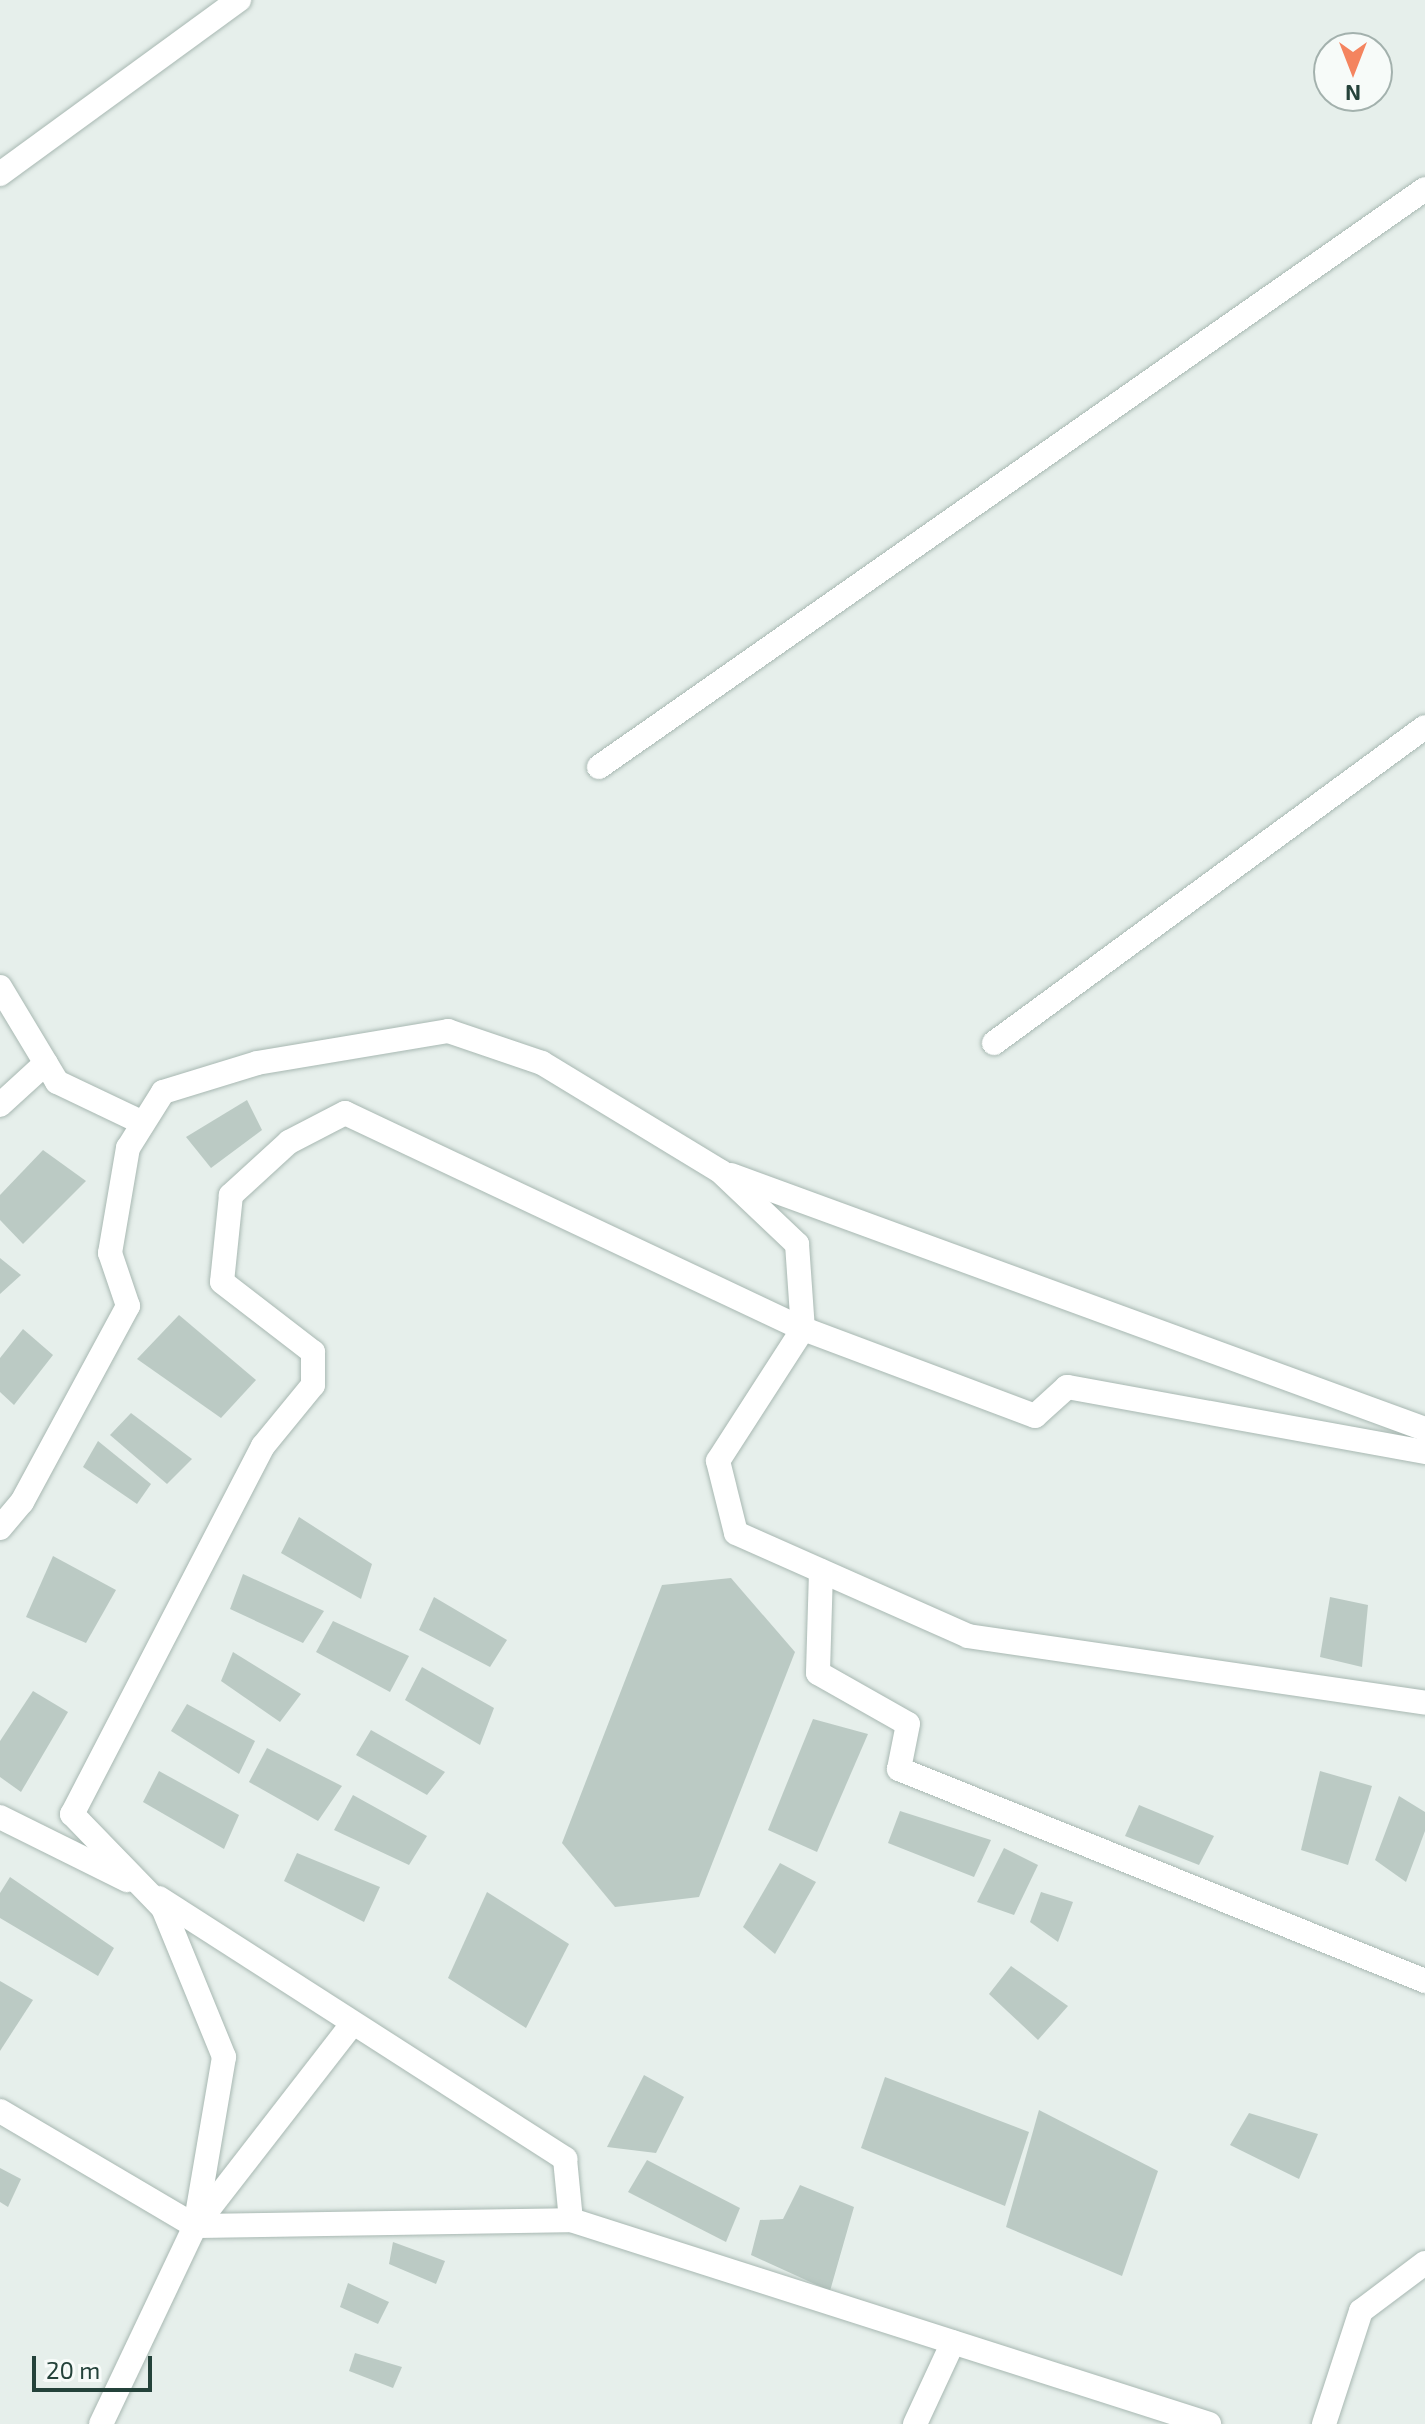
<!DOCTYPE html>
<style>
body{margin:0}
#map{position:relative;width:1425px;height:2424px;overflow:hidden;background:#e6efeb;font-family:"Exo 2",sans-serif}
div>[style]{position:absolute}
.building>*{inset:0;background:#bbcac4}
.roads{filter:drop-shadow(0 0 2px #a8b8b2) drop-shadow(0 0 2px #a8b8b2)}
.street>*{height:24px;margin:-12px;padding:0 12px;transform-origin:12px;border-radius:12px;background:#fff}
span{translate:-50% -50%;white-space:nowrap;text-align:center;line-height:1.15;-webkit-text-stroke:8px #f7fbf9;paint-order:stroke}
.north{position:absolute;left:1313px;top:32px;width:80px;height:80px;box-sizing:border-box;background:#f7fbf9;border:2px solid #a3b1ad;border-radius:50%;rotate:180deg;font-size:22px;font-weight:700;line-height:32px;text-align:center;color:#24423a}
.north::after{content:'';display:block;margin:auto;width:28px;height:36px;background:#f4845f;clip-path:polygon(50% 0,100% 100%,50% 72%,0 100%)}
.scale{position:absolute;left:32px;top:2356px;width:120px;height:36px;box-sizing:border-box;border:4px solid #24423a;border-top:0;padding-left:10px;font-size:24px;line-height:28px;white-space:nowrap;color:#24423a;-webkit-text-stroke:6px #f7fbf9;paint-order:stroke}
</style>
<div id="map">
<div class="building">
<div style="clip-path:polygon(247px 1100px,262px 1130px,211px 1168px,186px 1137px)"></div>
<div style="clip-path:polygon(43px 1150px,86px 1181px,23px 1244px,0 1220px,0 1195px)"></div>
<div style="clip-path:polygon(0 1258px,21px 1275px,0 1294px)"></div>
<div style="clip-path:polygon(179px 1315px,256px 1380px,221px 1418px,137px 1359px)"></div>
<div style="clip-path:polygon(23px 1329px,53px 1355px,14px 1405px,0 1392px,0 1358px)"></div>
<div style="clip-path:polygon(131px 1413px,192px 1459px,167px 1484px,110px 1435px)"></div>
<div style="clip-path:polygon(98px 1441px,151px 1484px,137px 1504px,83px 1467px)"></div>
<div style="clip-path:polygon(299px 1517px,372px 1564px,361px 1599px,281px 1553px)"></div>
<div style="clip-path:polygon(53px 1556px,116px 1590px,86px 1643px,26px 1617px)"></div>
<div style="clip-path:polygon(243px 1574px,324px 1611px,303px 1643px,230px 1609px)"></div>
<div style="clip-path:polygon(731px 1578px,795px 1652px,699px 1897px,615px 1907px,562px 1843px,662px 1585px)"></div>
<div style="clip-path:polygon(434px 1597px,507px 1640px,490px 1667px,419px 1630px)"></div>
<div style="clip-path:polygon(1330px 1597px,1368px 1605px,1362px 1667px,1320px 1657px)"></div>
<div style="clip-path:polygon(333px 1621px,409px 1656px,390px 1692px,316px 1652px)"></div>
<div style="clip-path:polygon(233px 1652px,301px 1694px,280px 1722px,221px 1681px)"></div>
<div style="clip-path:polygon(422px 1667px,494px 1708px,480px 1745px,405px 1700px)"></div>
<div style="clip-path:polygon(33px 1691px,68px 1712px,21px 1792px,0 1777px,0 1741px)"></div>
<div style="clip-path:polygon(187px 1704px,255px 1741px,239px 1774px,171px 1731px)"></div>
<div style="clip-path:polygon(813px 1719px,868px 1734px,817px 1852px,768px 1830px)"></div>
<div style="clip-path:polygon(371px 1730px,445px 1772px,427px 1795px,356px 1755px)"></div>
<div style="clip-path:polygon(267px 1748px,342px 1786px,318px 1821px,249px 1782px)"></div>
<div style="clip-path:polygon(159px 1771px,239px 1815px,224px 1849px,143px 1802px)"></div>
<div style="clip-path:polygon(1320px 1771px,1372px 1786px,1348px 1865px,1301px 1850px)"></div>
<div style="clip-path:polygon(353px 1795px,427px 1836px,409px 1865px,334px 1830px)"></div>
<div style="clip-path:polygon(1399px 1796px,1425px 1812px,1425px 1831px,1406px 1882px,1375px 1860px)"></div>
<div style="clip-path:polygon(1139px 1805px,1214px 1836px,1199px 1865px,1125px 1836px)"></div>
<div style="clip-path:polygon(900px 1811px,991px 1840px,974px 1877px,888px 1843px)"></div>
<div style="clip-path:polygon(1004px 1848px,1038px 1865px,1014px 1915px,977px 1902px)"></div>
<div style="clip-path:polygon(297px 1853px,380px 1887px,364px 1922px,284px 1881px)"></div>
<div style="clip-path:polygon(780px 1863px,816px 1882px,775px 1954px,743px 1927px)"></div>
<div style="clip-path:polygon(10px 1877px,114px 1948px,98px 1976px,0 1918px,0 1893px)"></div>
<div style="clip-path:polygon(487px 1892px,569px 1944px,526px 2028px,448px 1978px)"></div>
<div style="clip-path:polygon(1041px 1892px,1073px 1902px,1058px 1942px,1030px 1922px)"></div>
<div style="clip-path:polygon(1011px 1966px,1068px 2006px,1038px 2040px,989px 1994px)"></div>
<div style="clip-path:polygon(0 1981px,33px 2000px,0 2051px)"></div>
<div style="clip-path:polygon(644px 2075px,684px 2097px,656px 2153px,607px 2147px)"></div>
<div style="clip-path:polygon(885px 2077px,1029px 2132px,1005px 2206px,861px 2148px)"></div>
<div style="clip-path:polygon(1039px 2110px,1158px 2171px,1122px 2276px,1006px 2227px)"></div>
<div style="clip-path:polygon(1249px 2113px,1318px 2134px,1299px 2179px,1230px 2145px)"></div>
<div style="clip-path:polygon(647px 2160px,740px 2208px,726px 2242px,628px 2192px)"></div>
<div style="clip-path:polygon(0 2168px,21px 2179px,8px 2207px,0 2202px)"></div>
<div style="clip-path:polygon(800px 2185px,854px 2207px,830px 2291px,751px 2255px,760px 2220px,783px 2219px)"></div>
<div style="clip-path:polygon(393px 2242px,445px 2261px,436px 2284px,389px 2264px)"></div>
<div style="clip-path:polygon(348px 2283px,389px 2302px,378px 2324px,340px 2307px)"></div>
<div style="clip-path:polygon(355px 2353px,402px 2367px,393px 2388px,349px 2371px)"></div>
</div>
<div class="roads">
<div class="street">
<div style="left:0;top:174px;width:296px;rotate:-36.1deg"></div>
<div style="left:599px;top:767px;width:1008px;rotate:-34.98deg"></div>
<div style="left:0;top:987px;width:111px;rotate:59deg"></div>
<div style="left:57px;top:1082px;width:95px;rotate:25.5deg"></div>
<div style="left:994px;top:1043px;width:534px;rotate:-36.25deg"></div>
<div style="left:0;top:1105px;width:62px;rotate:-42.4deg"></div>
<div style="left:731px;top:1175px;width:739px;rotate:20.1deg"></div>
<div style="left:1425px;top:1452px;width:364px;rotate:-169.7deg"></div>
<div style="left:1067px;top:1387px;width:43px;rotate:137.8deg"></div>
<div style="left:1035px;top:1416px;width:248px;rotate:-159.4deg"></div>
<div style="left:803px;top:1329px;width:157px;rotate:122.8deg"></div>
<div style="left:718px;top:1461px;width:74px;rotate:76deg"></div>
<div style="left:736px;top:1533px;width:254px;rotate:23.9deg"></div>
<div style="left:968px;top:1636px;width:462px;rotate:8.3deg"></div>
<div style="left:0;top:1528px;width:34px;rotate:-50deg"></div>
<div style="left:22px;top:1502px;width:223px;rotate:-61.6deg"></div>
<div style="left:128px;top:1306px;width:56px;rotate:-108.8deg"></div>
<div style="left:110px;top:1253px;width:107px;rotate:-80.3deg"></div>
<div style="left:128px;top:1148px;width:66px;rotate:-58deg"></div>
<div style="left:163px;top:1092px;width:98px;rotate:-17.1deg"></div>
<div style="left:257px;top:1063px;width:194px;rotate:-9.5deg"></div>
<div style="left:448px;top:1031px;width:99px;rotate:18.8deg"></div>
<div style="left:542px;top:1063px;width:210px;rotate:31.3deg"></div>
<div style="left:721px;top:1172px;width:105px;rotate:43.5deg"></div>
<div style="left:797px;top:1244px;width:85px;rotate:86deg"></div>
<div style="left:803px;top:1329px;width:506px;rotate:-154.75deg"></div>
<div style="left:345px;top:1113px;width:63px;rotate:152.6deg"></div>
<div style="left:289px;top:1142px;width:79px;rotate:137.6deg"></div>
<div style="left:231px;top:1195px;width:87px;rotate:95.9deg"></div>
<div style="left:222px;top:1282px;width:115px;rotate:37.6deg"></div>
<div style="left:313px;top:1352px;width:33px;rotate:90deg"></div>
<div style="left:313px;top:1385px;width:79px;rotate:129.3deg"></div>
<div style="left:263px;top:1446px;width:415px;rotate:117.4deg"></div>
<div style="left:72px;top:1814px;width:131px;rotate:45.9deg"></div>
<div style="left:163px;top:1908px;width:161px;rotate:67.7deg"></div>
<div style="left:224px;top:2057px;width:171px;rotate:99.7deg"></div>
<div style="left:821px;top:1571px;width:102px;rotate:91.7deg"></div>
<div style="left:818px;top:1673px;width:103px;rotate:29.5deg"></div>
<div style="left:908px;top:1724px;width:46px;rotate:101.3deg"></div>
<div style="left:899px;top:1769px;width:567px;rotate:21.95deg"></div>
<div style="left:0;top:1817px;width:142px;rotate:26.4deg"></div>
<div style="left:159px;top:1898px;width:483px;rotate:32.7deg"></div>
<div style="left:565px;top:2159px;width:61px;rotate:84.4deg"></div>
<div style="left:0;top:2111px;width:226px;rotate:30.5deg"></div>
<div style="left:197px;top:2224px;width:254px;rotate:-52.2deg"></div>
<div style="left:101px;top:2424px;width:219px;rotate:-64.6deg"></div>
<div style="left:195px;top:2226px;width:376px;rotate:-0.9deg"></div>
<div style="left:571px;top:2220px;width:670px;rotate:17.73deg"></div>
<div style="left:915px;top:2424px;width:90px;rotate:-65.1deg"></div>
<div style="left:1324px;top:2424px;width:119px;rotate:-71.9deg"></div>
<div style="left:1361px;top:2311px;width:80px;rotate:-36.9deg"></div>
</div>
</div>
<div class="north">N</div>
<div class="scale">20 m</div>
</div>
